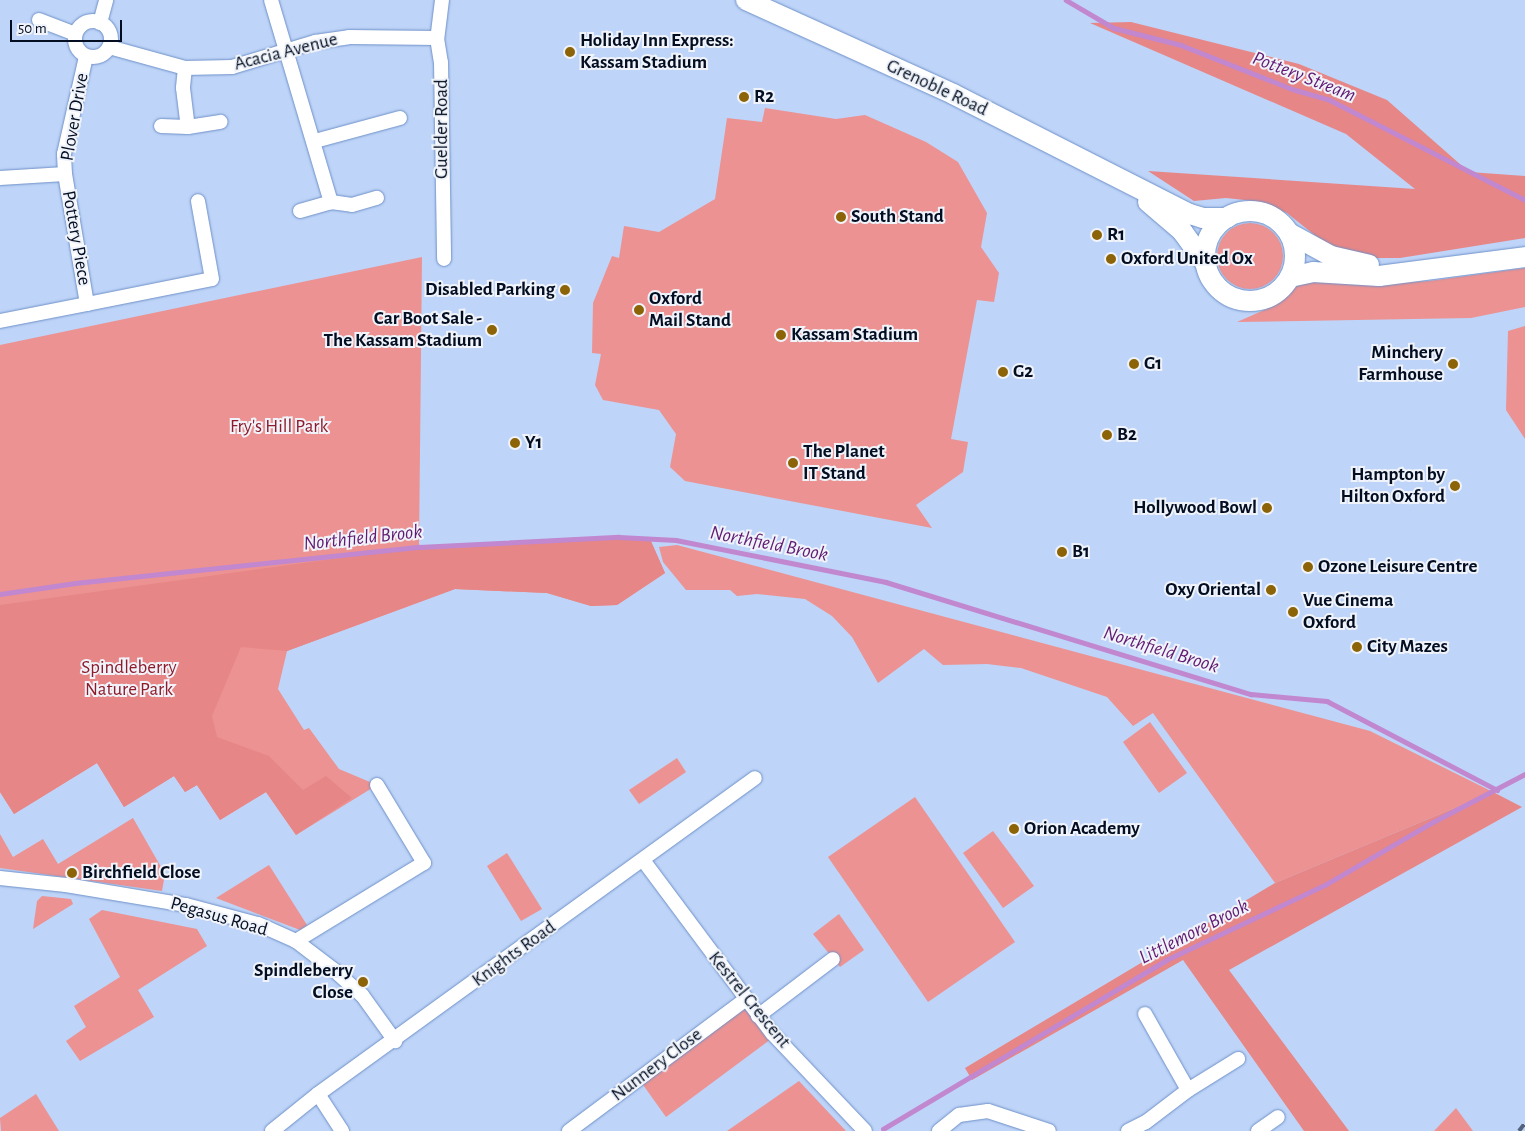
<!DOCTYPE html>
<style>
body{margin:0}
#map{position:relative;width:1525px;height:1131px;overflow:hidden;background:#bed4f8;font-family:"Alegreya Sans",sans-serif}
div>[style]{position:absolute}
.green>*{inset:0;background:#ec9292}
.round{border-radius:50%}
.forest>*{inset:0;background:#e78686}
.stream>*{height:4.5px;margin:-2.25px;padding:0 2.25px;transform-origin:2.25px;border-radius:2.25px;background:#c187cf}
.roads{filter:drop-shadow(0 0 1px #6e90c8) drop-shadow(0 0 1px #6e90c8)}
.street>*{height:14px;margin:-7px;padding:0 7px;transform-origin:7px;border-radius:7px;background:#fff}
.street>.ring{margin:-7px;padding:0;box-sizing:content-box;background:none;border:14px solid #fff;border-radius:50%}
.secondary>*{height:20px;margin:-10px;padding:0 10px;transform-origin:10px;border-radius:10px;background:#fff}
.secondary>.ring{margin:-10px;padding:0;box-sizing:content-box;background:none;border:20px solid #fff;border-radius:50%}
.rail>*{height:4px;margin-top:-2px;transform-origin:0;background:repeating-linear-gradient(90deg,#53637e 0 8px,transparent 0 12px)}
.dots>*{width:14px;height:14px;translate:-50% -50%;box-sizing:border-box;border:2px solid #f0f4fa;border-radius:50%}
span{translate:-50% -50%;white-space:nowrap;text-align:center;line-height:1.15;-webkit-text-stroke:4px #f0f4fa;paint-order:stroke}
.poi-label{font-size:19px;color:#030e22;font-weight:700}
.left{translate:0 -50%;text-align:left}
.right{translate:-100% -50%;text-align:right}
.street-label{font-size:19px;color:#030e22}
.park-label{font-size:19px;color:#8e1a2a}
.water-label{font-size:20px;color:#611a71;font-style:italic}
.scale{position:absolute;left:10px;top:20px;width:112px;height:22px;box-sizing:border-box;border:2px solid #030e22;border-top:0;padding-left:6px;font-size:15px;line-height:18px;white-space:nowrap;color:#030e22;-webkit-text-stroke:4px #f0f4fa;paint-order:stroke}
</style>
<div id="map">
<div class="green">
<div style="clip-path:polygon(765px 108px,836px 119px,865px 115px,926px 142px,958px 162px,987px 213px,981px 247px,999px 273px,994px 302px,977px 300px,951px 439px,968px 442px,963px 472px,916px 505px,932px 528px,685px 481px,670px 467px,676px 434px,659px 410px,603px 400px,595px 385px,601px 354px,592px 353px,593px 303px,612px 256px,619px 258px,624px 226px,659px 232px,715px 199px,727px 118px,762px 122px)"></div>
<div class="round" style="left:1217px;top:223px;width:66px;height:66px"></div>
<div style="clip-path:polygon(422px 257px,419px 547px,619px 537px,650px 539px,665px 573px,617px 605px,591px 606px,547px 593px,455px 589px,287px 651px,278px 689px,304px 730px,309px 728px,339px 769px,377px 785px,296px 835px,266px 792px,220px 820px,197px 785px,185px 792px,174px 776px,124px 807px,97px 763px,14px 814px,0 792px,0 345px)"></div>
<div style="clip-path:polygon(1525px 268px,1525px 307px,1471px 318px,1237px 322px,1271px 307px,1292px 286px,1323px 280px,1382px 284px,1429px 281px)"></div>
<div style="clip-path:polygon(1525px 326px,1525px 439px,1506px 410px,1508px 331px)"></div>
<div style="clip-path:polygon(677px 545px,1370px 731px,1493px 792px,1275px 883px,1153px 713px,1133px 726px,1107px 697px,1021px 668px,987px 664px,943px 665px,924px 649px,878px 683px,852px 637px,832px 616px,805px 599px,757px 594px,737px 596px,730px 590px,686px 590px,663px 562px,659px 547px)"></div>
<div style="clip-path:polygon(1150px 722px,1187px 773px,1159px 793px,1123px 742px)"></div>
<div style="clip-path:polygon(677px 758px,686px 772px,639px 804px,629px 790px)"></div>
<div style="clip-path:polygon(915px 797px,1015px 942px,928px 1002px,828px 857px)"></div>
<div style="clip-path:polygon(133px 818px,165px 874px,162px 891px,0 868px,0 834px,13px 857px,43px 839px,58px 864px)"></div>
<div style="clip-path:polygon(993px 831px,1034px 886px,1003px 908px,963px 853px)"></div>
<div style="clip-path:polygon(507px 853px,542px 909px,521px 921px,487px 866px)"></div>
<div style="clip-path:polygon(269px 865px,307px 925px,300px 930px,216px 898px)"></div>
<div style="clip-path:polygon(42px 896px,71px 899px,73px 904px,33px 929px,37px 901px)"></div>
<div style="clip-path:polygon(102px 910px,197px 929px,207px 946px,138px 990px,154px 1017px,80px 1061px,66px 1041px,86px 1027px,74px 1006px,120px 977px,89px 919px)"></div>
<div style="clip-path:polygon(839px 914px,864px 950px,840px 967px,813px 934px)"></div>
<div style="clip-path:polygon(744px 1005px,771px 1039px,666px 1117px,641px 1082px)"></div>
<div style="clip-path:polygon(799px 1081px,846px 1131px,727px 1131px)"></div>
<div style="clip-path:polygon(36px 1094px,59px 1131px,1px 1131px,0 1118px)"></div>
<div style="clip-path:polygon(1456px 1108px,1473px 1131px,1434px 1131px)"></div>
</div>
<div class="forest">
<div style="clip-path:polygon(1131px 22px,1299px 64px,1387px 100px,1469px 172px,1525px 176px,1525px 238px,1400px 258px,1367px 258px,1327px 245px,1287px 213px,1254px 201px,1226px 198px,1194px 201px,1148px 171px,1415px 189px,1346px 134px,1090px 23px)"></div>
<div style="clip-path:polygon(619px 537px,650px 539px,665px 573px,617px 605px,591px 606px,547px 593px,455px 589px,287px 651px,241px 647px,212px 716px,217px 737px,269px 756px,303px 790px,326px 776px,352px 798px,296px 835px,266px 792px,220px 820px,197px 785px,185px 792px,174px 776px,124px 807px,97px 763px,14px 814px,0 792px,0 605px,419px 547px)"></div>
<div style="clip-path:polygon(1493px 792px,1522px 807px,1229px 970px,1349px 1131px,1304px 1131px,1183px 960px,972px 1080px,965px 1068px,1275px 883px)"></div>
</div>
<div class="stream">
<div style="left:1066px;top:0;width:56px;rotate:30.3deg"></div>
<div style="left:1114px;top:28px;width:69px;rotate:14.2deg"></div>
<div style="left:1181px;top:45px;width:119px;rotate:21.6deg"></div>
<div style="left:1292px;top:89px;width:40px;rotate:16deg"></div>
<div style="left:1330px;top:100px;width:219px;rotate:27.1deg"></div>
<div style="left:0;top:594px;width:76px;rotate:-8.3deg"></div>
<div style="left:75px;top:583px;width:346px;rotate:-6deg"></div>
<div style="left:419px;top:547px;width:200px;rotate:-2.9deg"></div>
<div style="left:619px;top:537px;width:57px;rotate:3deg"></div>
<div style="left:676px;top:540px;width:214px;rotate:11.3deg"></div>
<div style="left:886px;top:582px;width:382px;rotate:17.1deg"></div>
<div style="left:1251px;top:694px;width:76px;rotate:5.3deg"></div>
<div style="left:1327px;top:701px;width:192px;rotate:27.6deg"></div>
<div style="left:883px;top:1129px;width:330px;rotate:-30.8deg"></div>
<div style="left:1166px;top:960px;width:176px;rotate:-25.3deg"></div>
<div style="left:1325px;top:885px;width:123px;rotate:-30.3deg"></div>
<div style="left:1431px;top:823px;width:106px;rotate:-27.5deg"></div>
</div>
<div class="roads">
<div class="street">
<div style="left:271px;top:0;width:211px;rotate:73.5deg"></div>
<div style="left:442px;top:0;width:38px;rotate:97deg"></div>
<div style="left:437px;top:38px;width:24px;rotate:81deg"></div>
<div style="left:441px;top:62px;width:197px;rotate:89.1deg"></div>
<div style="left:39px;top:20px;width:39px;rotate:21deg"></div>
<div class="ring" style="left:75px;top:21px;width:22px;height:22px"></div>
<div style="left:100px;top:23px;width:24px;rotate:-75deg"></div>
<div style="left:109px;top:47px;width:79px;rotate:15.4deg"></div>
<div style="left:185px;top:68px;width:47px;rotate:-1.2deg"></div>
<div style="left:232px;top:67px;width:87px;rotate:-16.8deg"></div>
<div style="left:315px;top:42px;width:34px;rotate:-8deg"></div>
<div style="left:349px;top:37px;width:88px;rotate:0.7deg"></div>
<div style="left:185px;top:68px;width:20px;rotate:96deg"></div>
<div style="left:183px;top:88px;width:39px;rotate:83deg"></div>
<div style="left:161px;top:126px;width:27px;rotate:2deg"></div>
<div style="left:188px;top:127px;width:33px;rotate:-9deg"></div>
<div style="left:315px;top:141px;width:88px;rotate:-15.1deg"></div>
<div style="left:0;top:178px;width:65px;rotate:-3.5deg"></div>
<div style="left:65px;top:174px;width:20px;rotate:-93deg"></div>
<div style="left:64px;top:154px;width:100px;rotate:-77.3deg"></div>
<div style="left:300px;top:211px;width:32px;rotate:-16deg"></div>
<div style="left:331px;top:202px;width:21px;rotate:8deg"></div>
<div style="left:352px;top:205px;width:26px;rotate:-16deg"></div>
<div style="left:87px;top:304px;width:127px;rotate:-11.3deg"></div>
<div style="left:212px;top:279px;width:79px;rotate:-100.2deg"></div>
<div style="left:0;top:321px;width:89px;rotate:-11.1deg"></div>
<div style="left:87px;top:304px;width:132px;rotate:-99.6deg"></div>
<div style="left:643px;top:860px;width:216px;rotate:53.3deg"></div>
<div style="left:772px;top:1033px;width:135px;rotate:46.5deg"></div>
<div style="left:0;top:878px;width:66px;rotate:6.1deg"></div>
<div style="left:66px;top:885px;width:122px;rotate:9.5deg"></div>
<div style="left:186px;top:905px;width:74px;rotate:14.8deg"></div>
<div style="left:258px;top:924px;width:42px;rotate:24.1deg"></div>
<div style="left:296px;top:941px;width:48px;rotate:37.3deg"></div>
<div style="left:334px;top:970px;width:38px;rotate:42deg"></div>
<div style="left:362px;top:995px;width:57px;rotate:54.3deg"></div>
<div style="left:296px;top:941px;width:150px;rotate:-31.4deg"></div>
<div style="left:424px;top:863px;width:91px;rotate:-121.1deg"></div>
<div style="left:1145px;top:1014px;width:87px;rotate:60.5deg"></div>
<div style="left:758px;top:1016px;width:94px;rotate:-37.2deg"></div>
<div style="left:318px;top:1094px;width:44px;rotate:57deg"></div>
<div style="left:272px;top:1131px;width:59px;rotate:-38.8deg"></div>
<div style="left:318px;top:1094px;width:539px;rotate:-35.87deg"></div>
<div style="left:569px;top:1131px;width:219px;rotate:-36.7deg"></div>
<div style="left:939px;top:1131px;width:26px;rotate:-39deg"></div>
<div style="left:959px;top:1115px;width:29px;rotate:-8deg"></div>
<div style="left:988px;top:1111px;width:64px;rotate:18.2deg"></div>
<div style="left:1128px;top:1131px;width:20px;rotate:-27deg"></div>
<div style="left:1146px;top:1122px;width:53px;rotate:-37.3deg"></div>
<div style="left:1188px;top:1090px;width:59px;rotate:-31.8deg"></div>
<div style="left:1258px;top:1131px;width:24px;rotate:-35deg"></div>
</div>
<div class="secondary">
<div style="left:746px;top:0;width:227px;rotate:24.4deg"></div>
<div style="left:953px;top:94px;width:266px;rotate:26.9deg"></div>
<div style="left:1190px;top:214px;width:14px;rotate:17deg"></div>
<div style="left:1203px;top:218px;width:24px"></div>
<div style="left:1148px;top:202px;width:45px;rotate:40.5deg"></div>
<div style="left:1182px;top:231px;width:41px;rotate:54deg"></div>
<div class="ring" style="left:1205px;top:211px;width:70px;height:70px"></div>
<div style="left:1289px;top:233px;width:48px;rotate:28.7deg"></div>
<div style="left:1331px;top:256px;width:39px;rotate:13deg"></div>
<div style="left:1290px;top:277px;width:24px;rotate:-12deg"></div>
<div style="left:1313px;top:272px;width:66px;rotate:3.5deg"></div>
<div style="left:1379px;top:276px;width:147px;rotate:-7.4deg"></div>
</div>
</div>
<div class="rail">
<div style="left:1519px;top:1131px;width:10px;rotate:-53deg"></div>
</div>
<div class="dots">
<div style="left:570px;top:52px;background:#8c6306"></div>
<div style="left:744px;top:97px;background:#8c6306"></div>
<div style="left:841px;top:217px;background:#8c6306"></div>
<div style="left:1097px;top:235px;background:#8c6306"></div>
<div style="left:1111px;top:259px;background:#8c6306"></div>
<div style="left:565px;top:290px;background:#8c6306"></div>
<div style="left:639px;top:310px;background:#8c6306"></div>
<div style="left:492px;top:330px;background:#8c6306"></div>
<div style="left:781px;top:335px;background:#8c6306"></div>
<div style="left:1134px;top:364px;background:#8c6306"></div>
<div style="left:1453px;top:364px;background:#8c6306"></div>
<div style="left:1003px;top:372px;background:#8c6306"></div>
<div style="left:1107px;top:435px;background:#8c6306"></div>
<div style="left:515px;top:443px;background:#8c6306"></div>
<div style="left:793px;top:463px;background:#8c6306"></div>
<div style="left:1455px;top:486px;background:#8c6306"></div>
<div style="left:1267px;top:508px;background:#8c6306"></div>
<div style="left:1062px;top:552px;background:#8c6306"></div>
<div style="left:1308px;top:567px;background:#8c6306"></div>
<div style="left:1271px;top:590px;background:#8c6306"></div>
<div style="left:1293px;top:612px;background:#8c6306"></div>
<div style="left:1357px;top:647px;background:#8c6306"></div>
<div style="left:1014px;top:829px;background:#8c6306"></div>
<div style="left:72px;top:873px;background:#8c6306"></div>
<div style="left:363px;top:982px;background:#8c6306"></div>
</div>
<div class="poi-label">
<span class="left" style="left:580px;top:52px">Holiday Inn Express:<br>Kassam Stadium</span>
<span class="left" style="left:754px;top:97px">R2</span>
<span class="left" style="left:851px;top:217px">South Stand</span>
<span class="left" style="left:1107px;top:235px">R1</span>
<span class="left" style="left:1121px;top:259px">Oxford United Ox</span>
<span class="right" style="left:555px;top:290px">Disabled Parking</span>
<span class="left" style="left:649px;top:310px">Oxford<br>Mail Stand</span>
<span class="right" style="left:482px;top:330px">Car Boot Sale -<br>The Kassam Stadium</span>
<span class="left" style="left:791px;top:335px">Kassam Stadium</span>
<span class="right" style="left:1443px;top:364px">Minchery<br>Farmhouse</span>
<span class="left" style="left:1144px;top:364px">G1</span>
<span class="left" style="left:1013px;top:372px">G2</span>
<span class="left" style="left:1117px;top:435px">B2</span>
<span class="left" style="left:525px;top:443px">Y1</span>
<span class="left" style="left:803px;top:463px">The Planet<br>IT Stand</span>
<span class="right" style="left:1445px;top:486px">Hampton by<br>Hilton Oxford</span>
<span class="right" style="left:1257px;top:508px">Hollywood Bowl</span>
<span class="left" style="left:1072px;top:552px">B1</span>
<span class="left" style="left:1318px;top:567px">Ozone Leisure Centre</span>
<span class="right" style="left:1261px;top:590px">Oxy Oriental</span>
<span class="left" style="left:1303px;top:612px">Vue Cinema<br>Oxford</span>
<span class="left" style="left:1367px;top:647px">City Mazes</span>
<span class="left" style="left:1024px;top:829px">Orion Academy</span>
<span class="left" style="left:82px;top:873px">Birchfield Close</span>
<span class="right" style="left:353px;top:982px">Spindleberry<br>Close</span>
</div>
<div class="street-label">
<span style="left:286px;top:52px;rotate:-14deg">Acacia Avenue</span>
<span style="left:937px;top:88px;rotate:25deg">Grenoble Road</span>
<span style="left:75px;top:117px;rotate:-80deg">Plover Drive</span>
<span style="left:442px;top:129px;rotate:-90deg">Guelder Road</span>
<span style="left:76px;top:238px;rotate:80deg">Pottery Piece</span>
<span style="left:219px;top:917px;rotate:16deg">Pegasus Road</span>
<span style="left:514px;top:954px;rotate:-36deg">Knights Road</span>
<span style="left:749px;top:1000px;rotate:51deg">Kestrel Crescent</span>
<span style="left:657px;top:1065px;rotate:-37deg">Nunnery Close</span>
</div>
<div class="park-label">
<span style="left:279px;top:427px">Fry's Hill Park</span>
<span style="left:129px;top:679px">Spindleberry<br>Nature Park</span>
</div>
<div class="water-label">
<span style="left:1304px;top:77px;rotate:21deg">Pottery Stream</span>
<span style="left:363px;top:538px;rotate:-6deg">Northfield Brook</span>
<span style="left:769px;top:544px;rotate:11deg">Northfield Brook</span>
<span style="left:1161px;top:650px;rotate:17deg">Northfield Brook</span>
<span style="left:1194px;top:932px;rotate:-27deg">Littlemore Brook</span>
</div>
<div class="scale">50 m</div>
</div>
